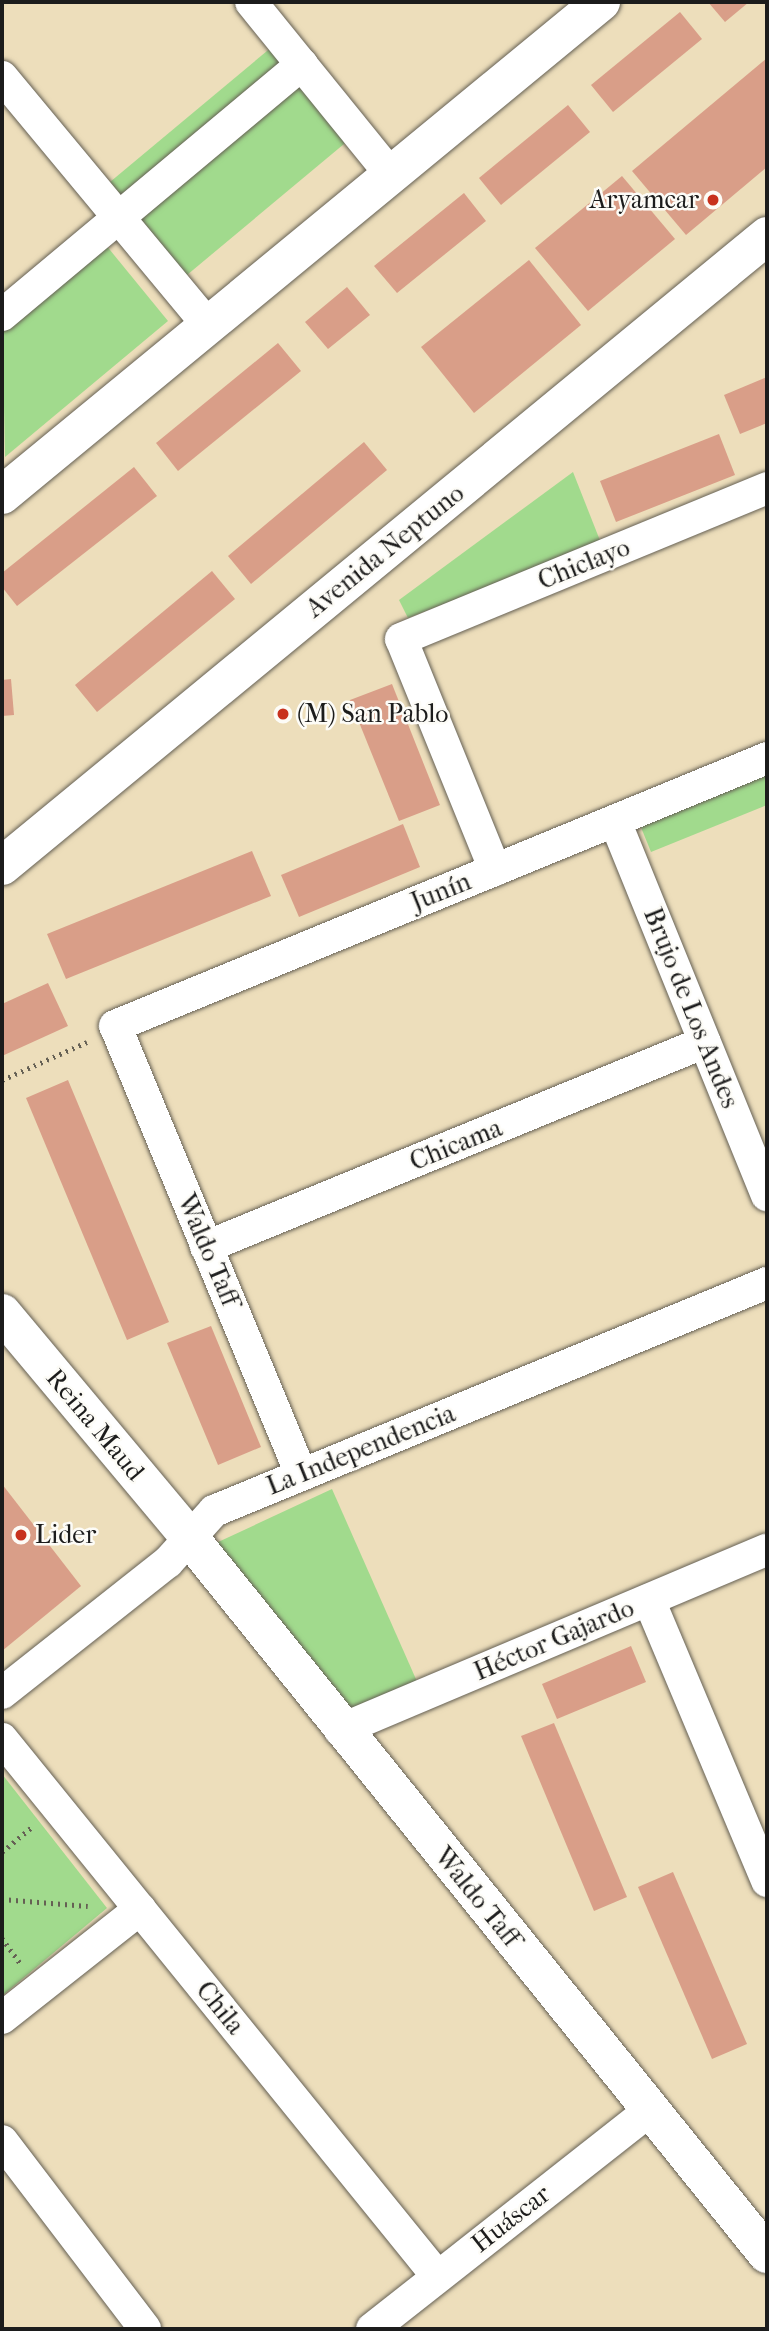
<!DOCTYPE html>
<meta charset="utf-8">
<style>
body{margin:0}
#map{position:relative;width:769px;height:2331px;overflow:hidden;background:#eddebb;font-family:"IM FELL French Canon",serif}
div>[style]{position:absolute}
.green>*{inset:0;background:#a1da8d}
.building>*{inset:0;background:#d99e88}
.path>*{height:4.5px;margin-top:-2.25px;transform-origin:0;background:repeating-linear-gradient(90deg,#656054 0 2px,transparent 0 7px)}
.roads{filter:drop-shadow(0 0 2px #656054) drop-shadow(0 0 2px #656054)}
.minor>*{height:32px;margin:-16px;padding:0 16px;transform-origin:16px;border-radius:16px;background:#fff}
.tertiary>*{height:38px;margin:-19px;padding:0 19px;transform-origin:19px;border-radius:19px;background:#fff}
.secondary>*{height:38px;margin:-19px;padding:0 19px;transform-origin:19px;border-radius:19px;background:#fff}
.dots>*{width:19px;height:19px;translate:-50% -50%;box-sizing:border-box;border:4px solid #fdfcf7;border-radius:50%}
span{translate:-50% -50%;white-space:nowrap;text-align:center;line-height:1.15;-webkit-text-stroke:5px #fdfcf7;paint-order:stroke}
.poi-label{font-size:26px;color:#1c1c1c}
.right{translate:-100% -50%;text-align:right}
.left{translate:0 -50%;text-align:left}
.street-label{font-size:26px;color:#1c1c1c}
.frame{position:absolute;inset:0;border:4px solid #1c1c1c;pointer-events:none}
</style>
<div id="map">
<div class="green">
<div style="clip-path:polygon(273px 46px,350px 139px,187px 275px,110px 182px)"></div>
<div style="clip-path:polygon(92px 228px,168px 321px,5px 457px,2px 303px)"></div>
<div style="clip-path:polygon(573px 472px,601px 543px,408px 618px,399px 600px)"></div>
<div style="clip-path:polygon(767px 767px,767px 805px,651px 852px,638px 820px)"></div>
<div style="clip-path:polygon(332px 1489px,419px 1686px,354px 1715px,216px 1543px)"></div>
<div style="clip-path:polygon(2px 1774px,107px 1908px,2px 1996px)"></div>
</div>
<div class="building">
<div style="clip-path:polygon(708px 2px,749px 2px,725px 22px)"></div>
<div style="clip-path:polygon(680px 12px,702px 39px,613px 112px,591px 85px)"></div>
<div style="clip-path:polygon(767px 58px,767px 167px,686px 235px,632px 171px)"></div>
<div style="clip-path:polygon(568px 105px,590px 132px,501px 205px,479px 178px)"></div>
<div style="clip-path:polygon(622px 176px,675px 239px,588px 311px,535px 248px)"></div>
<div style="clip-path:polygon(464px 193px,486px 221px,397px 293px,374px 266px)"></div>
<div style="clip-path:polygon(529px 260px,581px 325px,474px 413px,421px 347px)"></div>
<div style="clip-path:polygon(347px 287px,370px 315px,328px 349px,305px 322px)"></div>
<div style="clip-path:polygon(278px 343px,301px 371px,178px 471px,156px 443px)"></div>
<div style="clip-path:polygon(767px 377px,767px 423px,740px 434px,724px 395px)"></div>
<div style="clip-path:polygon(719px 434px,735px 475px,616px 522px,600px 481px)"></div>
<div style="clip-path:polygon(364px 442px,387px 470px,251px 584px,228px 556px)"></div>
<div style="clip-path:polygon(134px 467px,157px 496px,17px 606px,2px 587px,2px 573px)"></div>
<div style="clip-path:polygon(212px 571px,235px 599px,97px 712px,75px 685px)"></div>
<div style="clip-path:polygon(11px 679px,14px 715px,2px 716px,2px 680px)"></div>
<div style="clip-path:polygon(392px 684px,440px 805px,399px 821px,350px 700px)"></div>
<div style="clip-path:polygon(403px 824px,420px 867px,299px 917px,281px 875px)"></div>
<div style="clip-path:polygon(252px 851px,271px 896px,66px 979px,47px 934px)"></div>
<div style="clip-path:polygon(48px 983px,68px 1026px,2px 1056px,2px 1004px)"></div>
<div style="clip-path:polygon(68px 1080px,169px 1322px,127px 1340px,26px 1098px)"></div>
<div style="clip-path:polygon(211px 1326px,261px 1447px,218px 1465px,167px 1343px)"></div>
<div style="clip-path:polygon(2px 1484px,81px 1586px,2px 1651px)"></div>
<div style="clip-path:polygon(631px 1646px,646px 1682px,557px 1719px,542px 1684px)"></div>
<div style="clip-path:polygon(554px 1723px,627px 1897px,594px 1911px,521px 1736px)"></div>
<div style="clip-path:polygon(673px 1872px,747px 2044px,712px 2059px,638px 1887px)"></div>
</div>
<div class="path">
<div style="left:2px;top:1080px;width:93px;rotate:-24.1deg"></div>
<div style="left:2px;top:1852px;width:38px;rotate:-40deg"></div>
<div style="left:2px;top:1899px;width:86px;rotate:4.7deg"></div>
<div style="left:2px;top:1938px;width:31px;rotate:54deg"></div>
</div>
<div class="roads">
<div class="minor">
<div style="left:251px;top:2px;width:223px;rotate:51deg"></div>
<div style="left:2px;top:77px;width:322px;rotate:50.3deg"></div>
<div style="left:2px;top:315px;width:391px;rotate:-39.9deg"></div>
<div style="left:615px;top:821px;width:404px;rotate:67.9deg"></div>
<div style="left:495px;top:870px;width:249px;rotate:-112.1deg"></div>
<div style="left:401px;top:639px;width:396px;rotate:-22.4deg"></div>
<div style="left:206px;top:1247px;width:539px;rotate:-22.33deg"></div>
<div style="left:301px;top:1474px;width:485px;rotate:-112.5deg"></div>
<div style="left:115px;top:1026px;width:705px;rotate:-22.34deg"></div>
<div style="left:649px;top:1600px;width:305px;rotate:67.2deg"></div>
<div style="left:2px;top:1693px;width:211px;rotate:-38.3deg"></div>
<div style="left:168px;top:1562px;width:69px;rotate:-48deg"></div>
<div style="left:214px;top:1511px;width:598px;rotate:-22.41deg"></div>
<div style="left:340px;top:1730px;width:463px;rotate:-22.9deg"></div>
<div style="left:2px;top:1739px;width:692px;rotate:50.98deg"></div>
<div style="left:2px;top:2018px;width:176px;rotate:-38.3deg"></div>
<div style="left:2px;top:2141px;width:236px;rotate:52.7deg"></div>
<div style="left:372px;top:2329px;width:354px;rotate:-38.2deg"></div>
</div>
<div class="tertiary">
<div style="left:2px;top:1313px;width:292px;rotate:50.1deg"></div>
<div style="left:189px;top:1537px;width:921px;rotate:51.13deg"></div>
</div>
<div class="secondary">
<div style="left:2px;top:495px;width:776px;rotate:-39.46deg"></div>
<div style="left:2px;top:866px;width:991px;rotate:-39.47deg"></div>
</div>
</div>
<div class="dots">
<div style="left:713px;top:200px;background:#c8321e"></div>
<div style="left:283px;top:714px;background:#c8321e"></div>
<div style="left:21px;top:1535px;background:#c8321e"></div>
</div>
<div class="poi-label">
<span class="right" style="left:699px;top:200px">Aryamcar</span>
<span class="left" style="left:297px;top:714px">(M) San Pablo</span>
<span class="left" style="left:35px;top:1535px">Lider</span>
</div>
<div class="street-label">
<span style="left:385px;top:551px;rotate:-39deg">Avenida Neptuno</span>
<span style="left:584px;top:564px;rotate:-22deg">Chiclayo</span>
<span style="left:441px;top:892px;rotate:-22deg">Junín</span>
<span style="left:691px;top:1008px;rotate:68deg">Brujo de Los Andes</span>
<span style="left:456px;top:1145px;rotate:-22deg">Chicama</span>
<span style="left:208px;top:1250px;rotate:67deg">Waldo Taff</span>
<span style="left:95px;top:1425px;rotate:50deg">Reina Maud</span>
<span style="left:361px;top:1450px;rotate:-22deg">La Independencia</span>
<span style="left:554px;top:1640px;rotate:-23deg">Héctor Gajardo</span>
<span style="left:477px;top:1897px;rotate:51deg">Waldo Taff</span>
<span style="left:220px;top:2008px;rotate:51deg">Chila</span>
<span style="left:511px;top:2219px;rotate:-38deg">Huáscar</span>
</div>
<div class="frame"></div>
</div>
